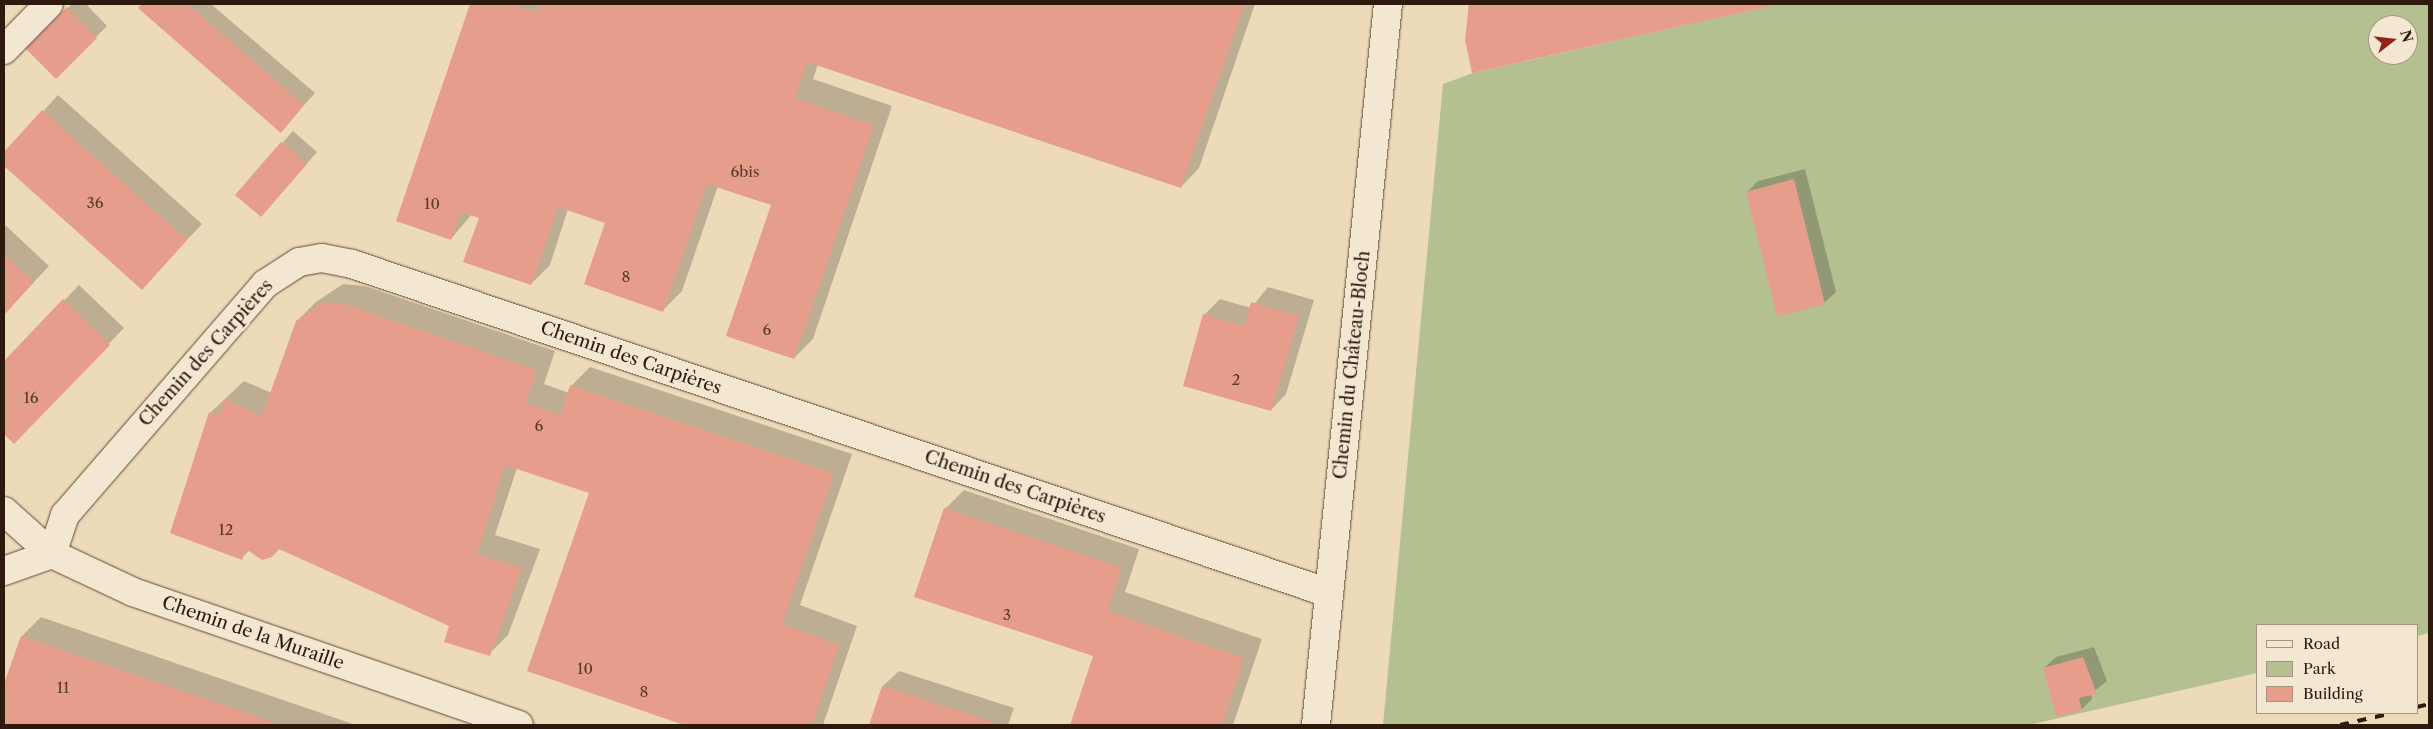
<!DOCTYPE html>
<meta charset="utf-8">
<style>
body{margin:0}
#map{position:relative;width:2433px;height:729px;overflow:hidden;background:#eddab8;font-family:"Libre Caslon Text",serif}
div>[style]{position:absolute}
.green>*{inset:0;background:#b5c091}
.shadow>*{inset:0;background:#0003}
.building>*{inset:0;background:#e69d8b}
.roads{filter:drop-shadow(0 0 1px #5e4a38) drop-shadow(0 0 1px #5e4a38)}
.minor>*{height:28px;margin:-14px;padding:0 14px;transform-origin:14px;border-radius:14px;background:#f3e7d1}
.rail>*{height:4px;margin-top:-2px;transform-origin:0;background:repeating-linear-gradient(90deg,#2e1a0d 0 9px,transparent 0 18px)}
span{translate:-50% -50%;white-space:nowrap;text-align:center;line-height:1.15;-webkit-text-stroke:5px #f3e7d1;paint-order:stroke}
.number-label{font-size:15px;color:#5c3b2c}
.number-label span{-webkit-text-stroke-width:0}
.street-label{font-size:18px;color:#2e1a0d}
.frame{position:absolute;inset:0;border:5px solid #2e1a0d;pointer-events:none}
.legend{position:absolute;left:2256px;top:624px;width:162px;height:90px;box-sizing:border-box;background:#f3e7d1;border:1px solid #a49583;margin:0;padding:6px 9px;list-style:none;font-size:15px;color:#2e1a0d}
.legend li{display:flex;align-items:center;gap:10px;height:25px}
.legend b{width:25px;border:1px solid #a49583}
.north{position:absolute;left:2368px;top:15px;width:50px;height:50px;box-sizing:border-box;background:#f3e7d1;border:1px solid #a49583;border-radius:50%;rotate:74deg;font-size:14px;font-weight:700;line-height:20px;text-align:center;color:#2e1a0d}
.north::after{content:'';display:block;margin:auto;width:18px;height:22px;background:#8f2418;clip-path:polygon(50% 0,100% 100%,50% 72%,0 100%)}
</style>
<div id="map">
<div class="green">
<div style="clip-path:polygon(evenodd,1778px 4px,2429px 4px,2429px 633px,2417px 636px,2417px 625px,2257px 625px,2257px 673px,2029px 725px,1383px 725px,1443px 84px,1473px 73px,1778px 4px,2378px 25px,2408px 25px,2408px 55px,2378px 55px,2378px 25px)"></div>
</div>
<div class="shadow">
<div style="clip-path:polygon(72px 4px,86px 4px,107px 26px,56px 77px,27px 48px)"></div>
<div style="clip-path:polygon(144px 4px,211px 4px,315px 93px,281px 131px,140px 8px)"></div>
<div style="clip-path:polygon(472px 4px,1255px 4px,1199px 168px,1181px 187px,818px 64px,813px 79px,892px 106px,813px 339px,794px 358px,772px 204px,718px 186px,682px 291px,663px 310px,606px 222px,568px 209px,550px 265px,531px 284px,480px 217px,472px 214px,451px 239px,398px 220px)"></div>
<div style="clip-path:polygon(1470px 4px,1763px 4px,1473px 71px,1467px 40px)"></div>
<div style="clip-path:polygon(58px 95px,202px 224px,142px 288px,4px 165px,4px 154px)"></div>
<div style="clip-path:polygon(293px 131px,317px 152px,261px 215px,237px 194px)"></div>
<div style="clip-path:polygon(1805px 169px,1836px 292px,1824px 303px,1747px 192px,1758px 181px)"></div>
<div style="clip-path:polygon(4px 224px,49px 266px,4px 314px)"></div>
<div style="clip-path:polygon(343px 284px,365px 286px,555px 351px,544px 384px,569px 393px,571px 386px,590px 367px,852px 454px,800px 605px,857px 626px,823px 725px,688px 725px,528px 671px,590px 492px,517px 468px,495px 535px,540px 549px,508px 635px,489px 654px,450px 625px,279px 548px,250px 550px,241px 558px,210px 413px,244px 381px,272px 393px,297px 321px,316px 302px)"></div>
<div style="clip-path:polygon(79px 285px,124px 328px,14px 442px,4px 432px,4px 363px)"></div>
<div style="clip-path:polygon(1268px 287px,1314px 300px,1286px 394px,1271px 410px,1204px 315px,1220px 299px,1251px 308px)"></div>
<div style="clip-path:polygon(964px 490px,1139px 549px,1125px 592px,1262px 639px,1233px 725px,1071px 725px,1095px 656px,945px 509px)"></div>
<div style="clip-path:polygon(41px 617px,356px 725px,4px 725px,4px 687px,22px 636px)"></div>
<div style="clip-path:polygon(2094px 647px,2107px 681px,2091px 694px,2092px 699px,2081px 710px,2044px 668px,2056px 657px)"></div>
<div style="clip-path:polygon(899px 671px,1014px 708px,1008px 725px,871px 725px,883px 686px)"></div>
</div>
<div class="building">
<div style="clip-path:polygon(142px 4px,187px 4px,304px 105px,281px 133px,138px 8px)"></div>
<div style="clip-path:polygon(470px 4px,512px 4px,538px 13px,541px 4px,1244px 4px,1181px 188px,807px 62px,795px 98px,874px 125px,794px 359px,726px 336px,771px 205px,707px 184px,663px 312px,584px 284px,605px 223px,558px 207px,531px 285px,463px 262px,479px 218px,461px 212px,451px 240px,396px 221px)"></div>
<div style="clip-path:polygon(1469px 4px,1775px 4px,1775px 5px,1472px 73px,1465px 40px)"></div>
<div style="clip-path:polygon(67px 7px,97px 38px,56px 79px,25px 48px)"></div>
<div style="clip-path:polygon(42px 110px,187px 240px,142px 290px,4px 166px,4px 152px)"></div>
<div style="clip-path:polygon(281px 142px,307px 164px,261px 217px,235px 195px)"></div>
<div style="clip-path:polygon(1794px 179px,1825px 304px,1777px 316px,1746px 192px)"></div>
<div style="clip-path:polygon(4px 254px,34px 282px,4px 315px)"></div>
<div style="clip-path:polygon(63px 299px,110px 345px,14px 444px,4px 434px,4px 361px)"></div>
<div style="clip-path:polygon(323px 302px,345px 304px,537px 370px,526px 403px,561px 415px,570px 385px,834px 473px,782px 624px,839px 645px,812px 725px,684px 725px,527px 671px,589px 493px,505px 465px,477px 554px,522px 568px,490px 656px,444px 642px,449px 626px,279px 549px,272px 557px,262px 560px,246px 549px,242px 560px,170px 533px,209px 412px,220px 415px,224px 399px,262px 416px,296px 321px)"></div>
<div style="clip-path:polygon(1251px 302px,1299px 316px,1271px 411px,1183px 386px,1203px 314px,1244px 326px)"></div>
<div style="clip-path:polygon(944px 508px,1122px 568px,1107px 611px,1244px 658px,1222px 725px,1070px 725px,1093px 656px,914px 597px)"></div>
<div style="clip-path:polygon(21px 636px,282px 725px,4px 725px,4px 684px)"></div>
<div style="clip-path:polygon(2083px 657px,2097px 694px,2079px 698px,2082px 711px,2056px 716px,2043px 668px)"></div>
<div style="clip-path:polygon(882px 686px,999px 724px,998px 725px,869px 725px)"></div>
</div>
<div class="roads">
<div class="minor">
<div style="left:4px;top:50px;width:64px;rotate:-45.6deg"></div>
<div style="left:4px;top:511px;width:64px;rotate:41.9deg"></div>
<div style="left:52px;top:554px;width:89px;rotate:25.1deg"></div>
<div style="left:133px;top:592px;width:408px;rotate:19deg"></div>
<div style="left:52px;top:554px;width:41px;rotate:-71.6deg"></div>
<div style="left:65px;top:515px;width:306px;rotate:-49.1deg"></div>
<div style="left:265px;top:284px;width:40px;rotate:-32.9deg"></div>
<div style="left:299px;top:262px;width:23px;rotate:-10deg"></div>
<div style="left:322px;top:258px;width:31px;rotate:11deg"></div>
<div style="left:352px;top:264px;width:1031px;rotate:18.61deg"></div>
<div style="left:4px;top:571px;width:51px;rotate:-19.5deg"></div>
<div style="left:1316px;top:725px;width:725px;rotate:-84.3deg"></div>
</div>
</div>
<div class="rail">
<div style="left:2417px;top:707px;width:12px;rotate:-14deg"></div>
<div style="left:2340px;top:725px;width:54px;rotate:-12.8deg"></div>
</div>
<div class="number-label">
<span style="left:745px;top:172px">6bis</span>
<span style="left:95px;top:203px">36</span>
<span style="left:432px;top:204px">10</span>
<span style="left:626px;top:277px">8</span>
<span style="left:767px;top:330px">6</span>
<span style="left:1236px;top:380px">2</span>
<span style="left:31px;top:398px">16</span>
<span style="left:539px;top:426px">6</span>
<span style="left:226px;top:530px">12</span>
<span style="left:1007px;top:615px">3</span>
<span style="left:585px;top:669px">10</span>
<span style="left:63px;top:688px">11</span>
<span style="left:644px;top:692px">8</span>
</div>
<div class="street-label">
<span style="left:206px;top:353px;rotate:-48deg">Chemin des Carpières</span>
<span style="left:631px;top:358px;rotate:19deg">Chemin des Carpières</span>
<span style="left:1352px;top:365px;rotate:-84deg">Chemin du Château-Bloch</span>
<span style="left:1015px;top:487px;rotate:19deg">Chemin des Carpières</span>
<span style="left:253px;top:633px;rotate:19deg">Chemin de la Muraille</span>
</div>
<div class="frame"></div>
<ul class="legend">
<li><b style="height:6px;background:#f3e7d1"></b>Road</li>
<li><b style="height:14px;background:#b5c091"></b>Park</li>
<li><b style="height:14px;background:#e69d8b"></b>Building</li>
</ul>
<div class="north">N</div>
</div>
